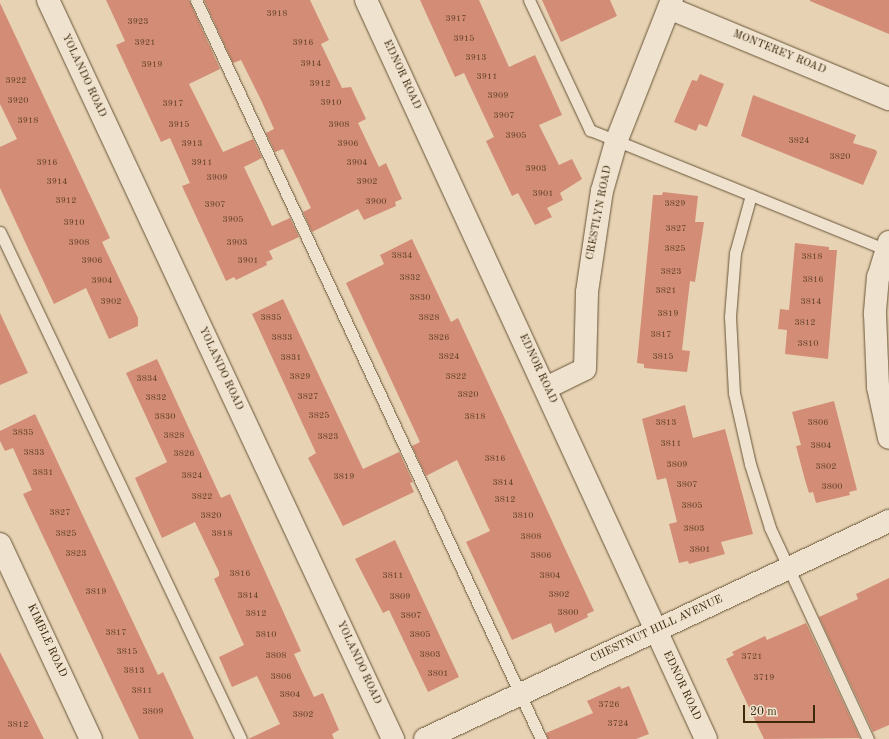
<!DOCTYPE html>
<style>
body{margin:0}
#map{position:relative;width:889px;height:739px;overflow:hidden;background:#e7d3b4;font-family:"Old Standard TT",serif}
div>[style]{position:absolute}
.building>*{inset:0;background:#d38c76}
.roads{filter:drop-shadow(0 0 1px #685437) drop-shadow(0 0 1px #685437)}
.lane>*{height:11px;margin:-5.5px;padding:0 5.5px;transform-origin:5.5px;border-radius:5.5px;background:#efe2ce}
.street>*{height:22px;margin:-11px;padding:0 11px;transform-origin:11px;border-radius:11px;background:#efe2ce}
.secondary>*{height:22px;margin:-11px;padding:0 11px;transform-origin:11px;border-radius:11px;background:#efe2ce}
span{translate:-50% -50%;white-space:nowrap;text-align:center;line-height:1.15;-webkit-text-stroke:3px #efe2ce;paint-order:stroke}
.number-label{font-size:9px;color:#624227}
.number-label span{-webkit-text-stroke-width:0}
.street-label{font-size:11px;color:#3d2a0d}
.scale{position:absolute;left:743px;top:705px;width:72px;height:18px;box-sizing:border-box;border:2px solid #3d2a0d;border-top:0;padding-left:5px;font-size:12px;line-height:14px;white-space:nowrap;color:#3d2a0d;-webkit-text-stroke:3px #efe2ce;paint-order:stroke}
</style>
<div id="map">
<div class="building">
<div style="clip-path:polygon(106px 0,189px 0,220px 69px,189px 84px,223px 152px,253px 139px,262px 158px,244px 167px,272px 226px,290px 218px,299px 237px,269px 251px,273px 259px,266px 262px,267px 265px,236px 280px,234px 277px,226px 281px,182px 186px,190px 183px,170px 138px,161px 142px,116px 45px,125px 41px)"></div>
<div style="clip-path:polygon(204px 0,310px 0,329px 40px,321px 44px,342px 88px,351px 87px,366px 119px,358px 123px,379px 167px,386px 163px,402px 199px,395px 202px,396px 206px,364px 220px,358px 209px,312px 232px,303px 212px,311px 208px,283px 149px,275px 152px,266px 133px,274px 129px,261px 100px,241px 60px,233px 63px)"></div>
<div style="clip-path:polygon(420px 0,479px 0,509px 67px,535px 55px,562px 115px,539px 125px,559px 165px,572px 159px,582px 179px,560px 193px,563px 200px,547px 208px,552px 217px,535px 225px,518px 193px,512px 196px,486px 141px,494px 137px,464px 73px,455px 77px)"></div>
<div style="clip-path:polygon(542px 0,610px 0,617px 16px,561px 42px)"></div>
<div style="clip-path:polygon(810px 0,889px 0,889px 34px,810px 1px)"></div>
<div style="clip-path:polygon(0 3px,110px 238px,102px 242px,138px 318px,138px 326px,109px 339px,86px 288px,54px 304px,0 188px,0 147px,17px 139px,0 104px)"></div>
<div style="clip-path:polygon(700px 74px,724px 84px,707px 127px,699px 124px,696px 131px,674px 122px,692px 80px,697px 81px)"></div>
<div style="clip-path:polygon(753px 95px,856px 135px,853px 143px,876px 150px,877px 153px,863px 185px,741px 136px)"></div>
<div style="clip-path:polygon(663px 192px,698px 196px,695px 222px,704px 222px,695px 282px,690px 281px,682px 350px,690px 351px,687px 372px,644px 368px,644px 364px,637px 363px,653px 195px,662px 195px)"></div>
<div style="clip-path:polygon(412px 239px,451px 322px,458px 318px,594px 611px,587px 614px,588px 617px,555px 633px,551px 623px,512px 640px,466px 542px,490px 531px,457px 460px,426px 476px,412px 446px,420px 442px,346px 283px,384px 264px,380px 255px)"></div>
<div style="clip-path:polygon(795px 243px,829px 247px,829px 250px,837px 250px,828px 359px,785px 354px,787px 330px,778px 329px,780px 309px,789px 310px)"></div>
<div style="clip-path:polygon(283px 299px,363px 469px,399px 452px,413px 482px,410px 483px,414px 492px,343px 526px,308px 458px,316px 453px,252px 314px)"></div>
<div style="clip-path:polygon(0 313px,28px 373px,0 385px)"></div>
<div style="clip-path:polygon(157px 359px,221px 498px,230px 494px,301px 651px,294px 654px,314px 697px,323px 693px,339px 730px,332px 734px,334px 739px,248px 739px,280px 724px,257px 676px,232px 687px,219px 657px,244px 645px,214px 579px,219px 576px,219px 572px,195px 522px,162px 538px,135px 478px,167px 462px,126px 373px)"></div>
<div style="clip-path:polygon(834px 401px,857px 490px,849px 492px,850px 495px,816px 503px,813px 492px,809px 493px,805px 480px,796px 446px,801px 445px,792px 412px)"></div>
<div style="clip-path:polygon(685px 405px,693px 438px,725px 429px,753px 534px,721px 542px,725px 554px,689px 564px,688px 561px,679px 563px,669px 524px,677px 522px,666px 478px,657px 480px,642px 419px)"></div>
<div style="clip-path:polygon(35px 414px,158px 675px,163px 672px,194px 739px,139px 739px,23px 494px,32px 490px,13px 448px,5px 451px,0 441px,0 431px)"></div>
<div style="clip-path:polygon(395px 540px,459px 677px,428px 692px,389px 610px,383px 613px,355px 559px)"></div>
<div style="clip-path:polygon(889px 578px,889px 725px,873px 732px,819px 617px,858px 599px,856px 594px)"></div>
<div style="clip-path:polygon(806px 623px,860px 738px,764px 739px,726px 659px,734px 655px,732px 652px,765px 636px,767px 640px)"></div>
<div style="clip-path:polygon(0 652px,22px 695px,44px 739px,0 739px)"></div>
<div style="clip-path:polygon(620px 686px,621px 689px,629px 686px,649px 734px,636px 739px,548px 739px,546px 733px,593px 713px,587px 701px)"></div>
</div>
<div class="roads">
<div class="lane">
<div style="left:196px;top:0;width:816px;rotate:64.97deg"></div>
<div style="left:529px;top:0;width:144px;rotate:64.9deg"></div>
<div style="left:590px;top:130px;width:323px;rotate:22deg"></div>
<div style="left:751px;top:195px;width:60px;rotate:105.4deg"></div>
<div style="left:735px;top:253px;width:64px;rotate:94.5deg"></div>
<div style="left:730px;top:317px;width:76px;rotate:87deg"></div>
<div style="left:734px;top:393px;width:73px;rotate:77.3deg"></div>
<div style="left:750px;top:464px;width:67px;rotate:72.6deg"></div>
<div style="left:770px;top:528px;width:233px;rotate:65.1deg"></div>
<div style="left:0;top:232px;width:561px;rotate:64.58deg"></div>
</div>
<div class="street">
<div style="left:48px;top:0;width:816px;rotate:64.97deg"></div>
<div style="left:366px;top:0;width:813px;rotate:65.29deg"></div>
<div style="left:669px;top:8px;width:238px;rotate:22.5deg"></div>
<div style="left:889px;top:242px;width:37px;rotate:107deg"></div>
<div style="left:878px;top:277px;width:37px;rotate:95deg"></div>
<div style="left:875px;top:314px;width:73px;rotate:87.6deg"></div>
<div style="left:878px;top:387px;width:52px;rotate:77.8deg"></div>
<div style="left:546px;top:388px;width:43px;rotate:-26deg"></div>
<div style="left:585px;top:369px;width:77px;rotate:-88.5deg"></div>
<div style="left:587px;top:292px;width:102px;rotate:-81.6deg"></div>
<div style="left:602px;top:191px;width:51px;rotate:-74.1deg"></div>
<div style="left:616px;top:142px;width:153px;rotate:-68.5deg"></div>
<div style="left:0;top:544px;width:215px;rotate:65deg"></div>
</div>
<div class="secondary">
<div style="left:425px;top:739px;width:513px;rotate:-25.17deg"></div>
</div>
</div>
<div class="number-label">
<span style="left:277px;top:14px">3918</span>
<span style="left:456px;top:19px">3917</span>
<span style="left:138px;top:22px">3923</span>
<span style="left:464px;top:39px">3915</span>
<span style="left:145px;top:43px">3921</span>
<span style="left:303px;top:43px">3916</span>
<span style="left:476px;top:58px">3913</span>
<span style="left:311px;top:64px">3914</span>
<span style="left:152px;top:65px">3919</span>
<span style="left:487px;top:77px">3911</span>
<span style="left:16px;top:81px">3922</span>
<span style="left:320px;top:84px">3912</span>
<span style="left:498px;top:96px">3909</span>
<span style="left:18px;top:101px">3920</span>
<span style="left:331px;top:103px">3910</span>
<span style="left:173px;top:104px">3917</span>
<span style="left:504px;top:116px">3907</span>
<span style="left:28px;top:121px">3918</span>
<span style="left:179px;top:125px">3915</span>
<span style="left:339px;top:125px">3908</span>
<span style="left:516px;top:136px">3905</span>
<span style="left:799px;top:141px">3824</span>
<span style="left:192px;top:144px">3913</span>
<span style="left:348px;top:144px">3906</span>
<span style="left:840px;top:157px">3820</span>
<span style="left:47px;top:163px">3916</span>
<span style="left:202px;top:163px">3911</span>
<span style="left:357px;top:163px">3904</span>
<span style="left:536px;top:169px">3903</span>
<span style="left:217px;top:178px">3909</span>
<span style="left:57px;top:182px">3914</span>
<span style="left:367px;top:182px">3902</span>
<span style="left:543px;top:194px">3901</span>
<span style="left:66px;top:201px">3912</span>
<span style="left:376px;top:202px">3900</span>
<span style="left:675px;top:204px">3829</span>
<span style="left:215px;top:205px">3907</span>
<span style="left:233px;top:220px">3905</span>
<span style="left:74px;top:223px">3910</span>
<span style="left:676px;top:229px">3827</span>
<span style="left:79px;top:243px">3908</span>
<span style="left:237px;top:243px">3903</span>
<span style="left:675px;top:249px">3825</span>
<span style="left:402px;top:256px">3834</span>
<span style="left:812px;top:257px">3818</span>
<span style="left:92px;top:261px">3906</span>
<span style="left:248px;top:261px">3901</span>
<span style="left:671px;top:272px">3823</span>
<span style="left:410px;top:278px">3832</span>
<span style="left:813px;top:280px">3816</span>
<span style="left:102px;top:281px">3904</span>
<span style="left:666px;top:291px">3821</span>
<span style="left:420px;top:298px">3830</span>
<span style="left:111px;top:302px">3902</span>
<span style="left:811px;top:302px">3814</span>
<span style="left:668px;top:314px">3819</span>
<span style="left:271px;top:318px">3835</span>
<span style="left:429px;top:318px">3828</span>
<span style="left:805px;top:323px">3812</span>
<span style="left:661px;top:335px">3817</span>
<span style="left:282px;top:338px">3833</span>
<span style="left:439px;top:338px">3826</span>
<span style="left:808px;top:344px">3810</span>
<span style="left:449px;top:357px">3824</span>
<span style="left:663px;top:357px">3815</span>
<span style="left:291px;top:358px">3831</span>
<span style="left:300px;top:377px">3829</span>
<span style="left:456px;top:377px">3822</span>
<span style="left:147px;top:379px">3834</span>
<span style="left:468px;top:395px">3820</span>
<span style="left:308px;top:397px">3827</span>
<span style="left:156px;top:398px">3832</span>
<span style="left:319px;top:416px">3825</span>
<span style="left:165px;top:417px">3830</span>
<span style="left:475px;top:417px">3818</span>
<span style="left:666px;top:423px">3813</span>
<span style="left:818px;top:423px">3806</span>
<span style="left:23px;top:433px">3835</span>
<span style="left:174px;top:436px">3828</span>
<span style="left:328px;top:437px">3823</span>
<span style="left:671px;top:444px">3811</span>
<span style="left:821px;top:446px">3804</span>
<span style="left:34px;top:453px">3833</span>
<span style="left:184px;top:454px">3826</span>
<span style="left:495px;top:459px">3816</span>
<span style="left:677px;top:465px">3809</span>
<span style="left:826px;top:467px">3802</span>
<span style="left:43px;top:473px">3831</span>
<span style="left:192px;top:476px">3824</span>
<span style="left:344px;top:477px">3819</span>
<span style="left:503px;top:483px">3814</span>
<span style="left:687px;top:485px">3807</span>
<span style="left:832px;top:487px">3800</span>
<span style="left:202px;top:497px">3822</span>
<span style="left:505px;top:500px">3812</span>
<span style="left:692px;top:506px">3805</span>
<span style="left:60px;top:513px">3827</span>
<span style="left:211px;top:516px">3820</span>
<span style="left:523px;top:516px">3810</span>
<span style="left:694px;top:529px">3803</span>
<span style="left:66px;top:534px">3825</span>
<span style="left:222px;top:534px">3818</span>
<span style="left:531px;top:537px">3808</span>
<span style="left:700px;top:550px">3801</span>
<span style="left:76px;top:554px">3823</span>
<span style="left:541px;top:556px">3806</span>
<span style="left:240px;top:574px">3816</span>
<span style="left:393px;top:576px">3811</span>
<span style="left:550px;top:576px">3804</span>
<span style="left:96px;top:592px">3819</span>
<span style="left:559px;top:595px">3802</span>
<span style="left:248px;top:596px">3814</span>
<span style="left:400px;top:597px">3809</span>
<span style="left:568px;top:613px">3800</span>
<span style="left:256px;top:614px">3812</span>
<span style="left:411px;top:616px">3807</span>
<span style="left:116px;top:633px">3817</span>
<span style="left:266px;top:635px">3810</span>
<span style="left:420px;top:635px">3805</span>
<span style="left:127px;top:652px">3815</span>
<span style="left:430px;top:655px">3803</span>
<span style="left:276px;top:656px">3808</span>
<span style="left:752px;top:657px">3721</span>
<span style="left:134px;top:671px">3813</span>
<span style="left:438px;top:674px">3801</span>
<span style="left:281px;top:677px">3806</span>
<span style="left:764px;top:678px">3719</span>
<span style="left:142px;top:691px">3811</span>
<span style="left:290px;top:695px">3804</span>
<span style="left:609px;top:705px">3726</span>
<span style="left:153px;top:712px">3809</span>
<span style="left:303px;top:715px">3802</span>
<span style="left:618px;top:724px">3724</span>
<span style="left:18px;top:725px">3812</span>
</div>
<div class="street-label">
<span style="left:779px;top:53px;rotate:22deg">MONTEREY ROAD</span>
<span style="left:401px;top:75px;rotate:65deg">EDNOR ROAD</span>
<span style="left:83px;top:76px;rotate:65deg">YOLANDO ROAD</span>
<span style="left:600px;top:213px;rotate:-79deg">CRESTLYN ROAD</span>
<span style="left:220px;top:369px;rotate:65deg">YOLANDO ROAD</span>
<span style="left:537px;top:369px;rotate:65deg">EDNOR ROAD</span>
<span style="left:657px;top:630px;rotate:-25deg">CHESTNUT HILL AVENUE</span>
<span style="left:46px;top:641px;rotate:65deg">KIMBLE ROAD</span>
<span style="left:358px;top:663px;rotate:65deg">YOLANDO ROAD</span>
<span style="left:681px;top:686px;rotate:65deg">EDNOR ROAD</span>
</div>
<div class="scale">20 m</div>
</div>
